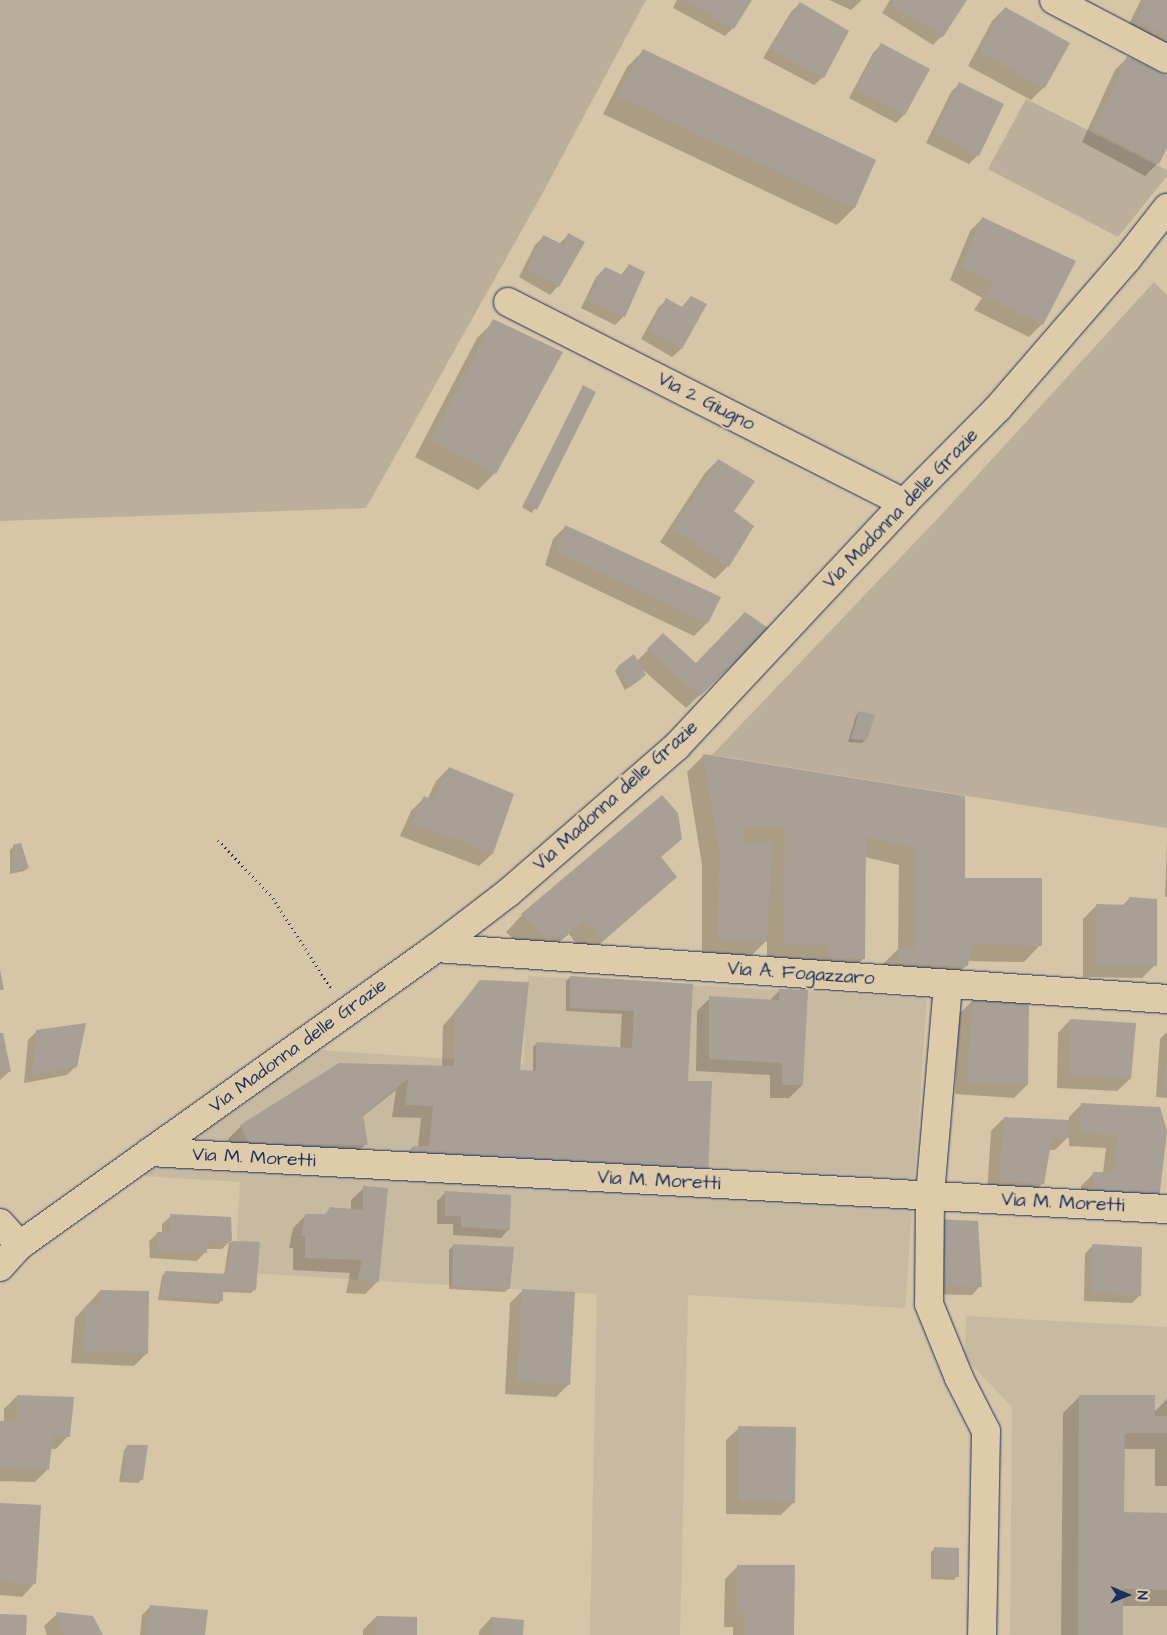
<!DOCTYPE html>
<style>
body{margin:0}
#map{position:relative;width:1167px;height:1635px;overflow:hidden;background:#d6c5a6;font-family:"Architects Daughter",sans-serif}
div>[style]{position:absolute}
.built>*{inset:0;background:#c8baa1}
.green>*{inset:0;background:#bbaf9c}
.shadow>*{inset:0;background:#0003}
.building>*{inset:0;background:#a8a095}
.path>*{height:3px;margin-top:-1.5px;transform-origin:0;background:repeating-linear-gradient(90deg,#1b2f5e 0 1px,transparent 0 5px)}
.roads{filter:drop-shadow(0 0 1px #1b2f5e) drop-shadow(0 0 1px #1b2f5e)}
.minor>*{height:28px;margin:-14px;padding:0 14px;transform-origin:14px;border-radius:14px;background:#decba9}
span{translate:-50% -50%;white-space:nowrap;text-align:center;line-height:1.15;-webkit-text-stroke:4px #decba9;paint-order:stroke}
.street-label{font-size:19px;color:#1b2f5e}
.north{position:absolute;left:1102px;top:1570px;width:50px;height:50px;-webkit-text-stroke:4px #decba9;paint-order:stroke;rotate:91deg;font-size:14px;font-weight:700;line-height:20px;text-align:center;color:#1b2f5e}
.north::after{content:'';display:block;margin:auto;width:18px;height:22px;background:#1b2f5e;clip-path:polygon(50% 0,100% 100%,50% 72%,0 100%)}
</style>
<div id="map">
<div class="built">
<div style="clip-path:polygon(528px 976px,927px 998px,905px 1308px,688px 1295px,680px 1635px,590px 1635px,597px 1294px,235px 1272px,240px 1182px,143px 1176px,318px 1050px,523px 1064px)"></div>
<div style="clip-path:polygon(966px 1316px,1167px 1327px,1167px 1635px,1010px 1635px,1012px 1407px,965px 1358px)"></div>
</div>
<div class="green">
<div style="clip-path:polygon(0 0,646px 0,540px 198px,366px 508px,0 521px)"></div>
<div style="clip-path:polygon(1026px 99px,1167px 170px,1167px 176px,1118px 237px,988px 169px)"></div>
<div style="clip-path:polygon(1154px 282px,1167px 295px,1167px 828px,712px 755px,942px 514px)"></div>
</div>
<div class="shadow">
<div style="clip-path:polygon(677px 0,751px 0,733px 28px,725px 36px,673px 8px)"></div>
<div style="clip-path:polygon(829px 0,862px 0,851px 10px)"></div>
<div style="clip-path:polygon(890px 0,966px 0,942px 36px,933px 45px,882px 13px)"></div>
<div style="clip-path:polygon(1141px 0,1167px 0,1167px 54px,1124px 34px)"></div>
<div style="clip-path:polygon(800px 3px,823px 77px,814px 85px,763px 58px,791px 12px)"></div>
<div style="clip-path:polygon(1005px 8px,1044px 87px,1031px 100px,968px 66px,992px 21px)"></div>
<div style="clip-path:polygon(881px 45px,904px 115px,896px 123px,849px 98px,873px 53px)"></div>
<div style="clip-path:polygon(644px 50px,874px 161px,854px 208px,837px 225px,603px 114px,627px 67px)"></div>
<div style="clip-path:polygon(1128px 57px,1167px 77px,1167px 146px,1158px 163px,1145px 176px,1082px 142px,1115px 70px)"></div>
<div style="clip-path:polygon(959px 84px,1002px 105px,978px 155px,969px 164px,926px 143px,951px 92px)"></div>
<div style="clip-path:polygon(983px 218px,1042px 324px,1029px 337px,974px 310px,982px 298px,950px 280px,970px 231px)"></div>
<div style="clip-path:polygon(568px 235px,558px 286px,550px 295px,519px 277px,535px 245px,543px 237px,559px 244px)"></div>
<div style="clip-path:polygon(629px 265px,624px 316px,615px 325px,581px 308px,596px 277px,605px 268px,621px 275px)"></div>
<div style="clip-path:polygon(691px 298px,705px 305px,681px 349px,672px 357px,641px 339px,658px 308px,666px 300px,681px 308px)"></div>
<div style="clip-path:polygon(494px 321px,495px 473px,478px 490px,415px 457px,477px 338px)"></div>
<div style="clip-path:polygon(583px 387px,594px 392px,532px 513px,522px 507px)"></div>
<div style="clip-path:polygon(718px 460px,732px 511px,728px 566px,715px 579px,660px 542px,705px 473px)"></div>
<div style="clip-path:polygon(566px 526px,719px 597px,707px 623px,694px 636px,545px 565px,553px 539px)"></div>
<div style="clip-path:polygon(663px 635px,695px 665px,755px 642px,686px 708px,642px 669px,641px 679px,625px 690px,615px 671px,618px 667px,637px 661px)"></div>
<div style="clip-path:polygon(859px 712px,866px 739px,862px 743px,848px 742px,856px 716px)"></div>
<div style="clip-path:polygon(704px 755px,964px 797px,963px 879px,1040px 945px,1024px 962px,968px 961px,967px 965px,950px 982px,882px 980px,882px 965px,898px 949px,899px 865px,865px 857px,864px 958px,847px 975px,767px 961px,767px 940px,749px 958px,702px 958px,702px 865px,687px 772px)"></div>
<div style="clip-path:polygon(449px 768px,512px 795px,492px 854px,479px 866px,400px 836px,411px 811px,424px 798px,427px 800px,436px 781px)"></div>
<div style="clip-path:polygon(680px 838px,660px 858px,676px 877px,585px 957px,569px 934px,544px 955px,525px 950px,506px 932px,522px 915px)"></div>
<div style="clip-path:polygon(1167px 843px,1167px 897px,1165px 897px)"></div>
<div style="clip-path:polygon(14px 846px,28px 868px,24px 871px,10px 874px,10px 850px)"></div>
<div style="clip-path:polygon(1129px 899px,1155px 965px,1142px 978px,1083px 977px,1083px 919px,1096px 906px,1122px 906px)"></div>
<div style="clip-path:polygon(570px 977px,635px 981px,686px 1083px,400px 1160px,413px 1147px,418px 1147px,421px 1118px,392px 1117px,396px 1090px,362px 1117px,366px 1144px,353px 1157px,236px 1156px,228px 1139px,241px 1126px,442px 1067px,443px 1026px,480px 982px,519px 1071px,533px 1072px,533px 1047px,537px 1043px,620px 1049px,622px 1014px,566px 1011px,566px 981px)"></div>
<div style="clip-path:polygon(780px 990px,802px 1085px,789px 1098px,770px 1098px,770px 1075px,696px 1071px,697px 1011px,710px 998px,769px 1001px)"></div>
<div style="clip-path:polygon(972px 1001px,1027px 1085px,1014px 1098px,955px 1094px,959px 1014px)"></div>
<div style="clip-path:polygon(1070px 1020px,1130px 1079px,1117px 1091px,1057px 1088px,1058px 1033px)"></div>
<div style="clip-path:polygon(37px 1031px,76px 1066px,67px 1075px,24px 1083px,28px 1040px)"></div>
<div style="clip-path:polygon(1167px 1032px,1167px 1098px,1156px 1097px,1160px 1039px)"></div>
<div style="clip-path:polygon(0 1034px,10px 1071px,0 1080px)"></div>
<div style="clip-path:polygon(1082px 1104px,1159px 1108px,1166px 1128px,1158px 1200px,1081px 1209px,1081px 1186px,1094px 1173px,1103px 1173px,1106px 1148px,1069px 1146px,1069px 1136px,1055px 1150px,1049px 1150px,1043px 1183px,1030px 1196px,987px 1194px,991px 1131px,1004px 1118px,1069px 1121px,1069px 1117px)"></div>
<div style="clip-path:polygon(364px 1188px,378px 1281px,365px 1294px,346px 1293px,350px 1273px,293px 1270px,293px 1248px,289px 1248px,293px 1228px,306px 1215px,324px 1215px,330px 1209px,351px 1210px,351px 1200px)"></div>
<div style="clip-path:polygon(446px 1192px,509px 1229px,501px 1238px,453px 1235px,453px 1224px,437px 1224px,437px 1201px)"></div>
<div style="clip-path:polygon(171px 1216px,230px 1218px,230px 1242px,259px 1243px,254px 1290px,251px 1293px,222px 1292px,222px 1300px,218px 1304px,158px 1300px,162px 1276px,166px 1272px,224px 1275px,229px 1242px,222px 1249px,206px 1249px,205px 1252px,197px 1261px,150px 1258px,149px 1241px,158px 1233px,162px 1233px,162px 1224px)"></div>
<div style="clip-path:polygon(929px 1228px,980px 1286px,972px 1295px,929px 1294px)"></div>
<div style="clip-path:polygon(1093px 1245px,1140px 1295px,1132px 1303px,1084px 1301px,1085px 1254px)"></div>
<div style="clip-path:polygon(453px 1246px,509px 1288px,505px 1292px,449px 1289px,449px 1250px)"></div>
<div style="clip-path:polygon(523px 1290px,569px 1384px,556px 1397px,505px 1394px,510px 1303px)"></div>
<div style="clip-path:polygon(100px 1291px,147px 1353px,134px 1366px,71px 1363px,75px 1318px)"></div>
<div style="clip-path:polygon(17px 1396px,68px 1436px,56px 1449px,50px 1449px,48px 1469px,35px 1482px,0 1481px,0 1423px,4px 1423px,4px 1409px)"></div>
<div style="clip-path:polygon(1080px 1396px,1153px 1413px,1167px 1399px,1167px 1486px,1155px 1486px,1155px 1449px,1123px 1449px,1123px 1514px,1167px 1514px,1167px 1606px,1122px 1606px,1122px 1635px,1061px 1635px,1063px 1413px)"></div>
<div style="clip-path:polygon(739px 1428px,794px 1502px,781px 1515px,726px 1514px,726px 1440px)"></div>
<div style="clip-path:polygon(128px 1446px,142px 1479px,138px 1483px,119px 1482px,124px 1450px)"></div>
<div style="clip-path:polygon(0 1504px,34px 1584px,22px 1597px,0 1595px)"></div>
<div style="clip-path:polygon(935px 1548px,957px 1576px,954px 1580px,931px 1579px,931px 1552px)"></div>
<div style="clip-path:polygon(738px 1566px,793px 1635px,733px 1635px,733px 1627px,724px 1627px,725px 1579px)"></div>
<div style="clip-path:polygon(151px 1606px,204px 1635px,140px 1635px,142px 1615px)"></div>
<div style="clip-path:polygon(57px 1614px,102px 1635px,47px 1635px,44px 1626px)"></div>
<div style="clip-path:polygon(376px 1617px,415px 1635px,363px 1635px,363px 1630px)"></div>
<div style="clip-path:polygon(491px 1618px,522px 1635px,479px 1635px,479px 1631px)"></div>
</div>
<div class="building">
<div style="clip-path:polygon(683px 0,752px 0,734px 29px)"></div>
<div style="clip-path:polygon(892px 0,967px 0,943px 37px,890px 5px)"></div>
<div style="clip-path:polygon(1146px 0,1167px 0,1167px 36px,1136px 21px)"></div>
<div style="clip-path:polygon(800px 2px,849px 31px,824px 78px,770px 49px)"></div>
<div style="clip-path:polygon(1005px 7px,1070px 43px,1045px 88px,979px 52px)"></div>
<div style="clip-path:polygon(881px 43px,930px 69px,905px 115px,856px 89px)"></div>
<div style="clip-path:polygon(643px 49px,876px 160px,855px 208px,618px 97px)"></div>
<div style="clip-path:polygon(1127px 56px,1167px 76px,1167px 148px,1159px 164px,1094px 129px)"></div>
<div style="clip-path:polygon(959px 82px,1004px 104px,979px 156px,934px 134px)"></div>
<div style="clip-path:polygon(982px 217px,1076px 261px,1043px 325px,986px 297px,994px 284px,962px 267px)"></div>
<div style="clip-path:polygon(568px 233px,585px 242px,559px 287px,527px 268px,543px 235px,564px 245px)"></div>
<div style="clip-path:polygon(629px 264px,645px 272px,625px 317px,588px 299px,605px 267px,625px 276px)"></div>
<div style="clip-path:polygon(691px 296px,707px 304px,682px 349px,649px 331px,666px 298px,682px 307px)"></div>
<div style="clip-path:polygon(493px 319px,563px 352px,496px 474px,431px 440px)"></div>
<div style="clip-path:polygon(583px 385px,596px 392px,537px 510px,525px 503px)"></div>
<div style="clip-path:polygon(718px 459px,755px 481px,734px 511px,754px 526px,729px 567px,672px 529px)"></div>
<div style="clip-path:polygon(565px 525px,721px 597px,708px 623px,557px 552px)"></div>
<div style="clip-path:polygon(745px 612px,770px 629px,700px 696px,647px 649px,663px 633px,696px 663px)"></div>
<div style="clip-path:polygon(634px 654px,646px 675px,630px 687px,618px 666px)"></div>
<div style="clip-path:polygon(859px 711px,875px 715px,867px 740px,851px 739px)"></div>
<div style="clip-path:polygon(703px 754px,965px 796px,965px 878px,1042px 878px,1042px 946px,972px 944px,968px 966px,898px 963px,898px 947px,915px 948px,915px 848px,866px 837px,865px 959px,828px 958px,829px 945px,784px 945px,785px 827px,743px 826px,743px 843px,772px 843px,767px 942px,718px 941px,719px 847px)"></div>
<div style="clip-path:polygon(449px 767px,514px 794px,493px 854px,411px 823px,424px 796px,432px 801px)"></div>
<div style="clip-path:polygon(662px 795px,678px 813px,682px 839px,661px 857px,677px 877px,603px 941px,587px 919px,562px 939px,541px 933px,521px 914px)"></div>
<div style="clip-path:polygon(21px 843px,29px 868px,13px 871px,13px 845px)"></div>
<div style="clip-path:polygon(1129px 897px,1157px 899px,1157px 966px,1095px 965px,1096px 904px,1128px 905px)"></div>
<div style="clip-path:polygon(0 969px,4px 990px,0 990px)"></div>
<div style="clip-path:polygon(570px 976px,693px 984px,688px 1081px,712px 1081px,708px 1176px,412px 1158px,413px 1146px,429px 1146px,433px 1106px,405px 1105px,408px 1079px,363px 1115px,368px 1145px,249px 1144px,240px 1125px,339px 1063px,454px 1066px,455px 1012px,480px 980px,529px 982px,520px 1070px,536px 1071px,536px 1042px,632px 1048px,634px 1011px,570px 1008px)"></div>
<div style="clip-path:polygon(779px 989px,808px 990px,803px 1085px,782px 1085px,782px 1063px,709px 1059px,709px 996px,779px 1000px)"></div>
<div style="clip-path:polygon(972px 1000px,1029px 1003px,1028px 1085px,967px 1082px)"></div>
<div style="clip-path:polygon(1070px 1019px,1136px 1023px,1131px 1079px,1069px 1075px)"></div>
<div style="clip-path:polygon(86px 1023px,77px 1067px,32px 1075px,36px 1030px)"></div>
<div style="clip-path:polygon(0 1033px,3px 1033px,11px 1072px,0 1072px)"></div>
<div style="clip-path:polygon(1166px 1062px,1167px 1062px,1167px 1089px,1164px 1089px)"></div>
<div style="clip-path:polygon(1081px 1103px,1160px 1107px,1167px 1131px,1159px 1200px,1093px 1197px,1093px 1172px,1114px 1172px,1118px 1135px,1081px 1134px)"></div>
<div style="clip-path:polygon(1004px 1117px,1069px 1120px,1069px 1138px,1052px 1138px,1044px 1184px,999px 1181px)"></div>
<div style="clip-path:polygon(363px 1186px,388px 1188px,379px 1282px,358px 1280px,362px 1260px,305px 1258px,305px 1236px,301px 1236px,305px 1214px,326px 1214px,330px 1207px,363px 1210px)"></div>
<div style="clip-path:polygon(445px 1191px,511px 1195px,510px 1230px,461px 1227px,461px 1216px,445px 1216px)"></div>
<div style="clip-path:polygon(170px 1214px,231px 1217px,232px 1241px,260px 1242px,256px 1290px,223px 1289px,223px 1301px,161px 1296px,165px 1271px,227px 1274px,232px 1241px,207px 1241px,207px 1253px,158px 1250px,157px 1232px,170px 1232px)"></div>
<div style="clip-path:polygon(937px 1219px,978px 1221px,982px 1287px,936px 1286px)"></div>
<div style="clip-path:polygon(453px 1244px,514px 1247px,510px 1289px,452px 1286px)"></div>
<div style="clip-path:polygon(1092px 1244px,1142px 1247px,1141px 1296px,1092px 1293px)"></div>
<div style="clip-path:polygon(522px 1289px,575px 1292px,570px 1385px,517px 1381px)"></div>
<div style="clip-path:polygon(100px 1290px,149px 1291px,148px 1354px,83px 1351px,87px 1304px,100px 1304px)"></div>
<div style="clip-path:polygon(17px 1395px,74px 1397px,70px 1437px,53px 1436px,49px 1470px,0 1468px,0 1421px,17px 1422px)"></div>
<div style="clip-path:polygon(1079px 1395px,1155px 1395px,1155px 1416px,1167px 1416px,1167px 1433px,1125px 1433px,1124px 1512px,1167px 1513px,1167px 1590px,1123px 1589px,1123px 1635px,1078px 1635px)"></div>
<div style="clip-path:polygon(738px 1426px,796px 1427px,795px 1503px,738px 1501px)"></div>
<div style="clip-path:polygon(127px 1445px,148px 1445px,143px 1480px,123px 1479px)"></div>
<div style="clip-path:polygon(0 1503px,41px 1505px,36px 1584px,0 1582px)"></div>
<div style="clip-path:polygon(934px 1547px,959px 1548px,959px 1577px,934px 1576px)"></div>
<div style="clip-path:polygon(737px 1565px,795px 1565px,794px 1635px,745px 1635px,745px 1615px,737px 1615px)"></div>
<div style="clip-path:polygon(150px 1605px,208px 1610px,205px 1635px,147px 1635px)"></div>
<div style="clip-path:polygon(56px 1612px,93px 1616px,103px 1635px,63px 1635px)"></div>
<div style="clip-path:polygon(0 1614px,27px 1615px,26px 1635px,0 1635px)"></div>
<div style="clip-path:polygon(376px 1616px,417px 1617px,417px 1635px,376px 1635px)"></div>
<div style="clip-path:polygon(491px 1617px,524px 1620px,523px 1635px,491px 1635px)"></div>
</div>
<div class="path">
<div style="left:218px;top:840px;width:80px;rotate:46.5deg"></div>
<div style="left:273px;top:898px;width:109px;rotate:57.3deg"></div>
</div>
<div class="roads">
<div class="minor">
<div style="left:1054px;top:0;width:127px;rotate:27.6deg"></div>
<div style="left:508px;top:302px;width:444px;rotate:26.9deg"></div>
<div style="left:436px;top:948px;width:733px;rotate:3.99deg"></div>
<div style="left:948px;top:985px;width:212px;rotate:94.9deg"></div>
<div style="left:930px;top:1196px;width:108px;rotate:90.5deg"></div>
<div style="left:929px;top:1304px;width:80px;rotate:67.9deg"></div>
<div style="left:959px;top:1378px;width:59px;rotate:63deg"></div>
<div style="left:986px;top:1431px;width:204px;rotate:91.1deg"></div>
<div style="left:150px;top:1152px;width:1019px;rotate:3.21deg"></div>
<div style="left:0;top:1223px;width:30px;rotate:48deg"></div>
<div style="left:0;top:1267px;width:30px;rotate:-48deg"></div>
<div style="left:20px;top:1245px;width:511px;rotate:-35.52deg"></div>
<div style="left:436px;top:948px;width:91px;rotate:-37.4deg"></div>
<div style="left:508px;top:893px;width:224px;rotate:-41deg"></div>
<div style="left:677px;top:746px;width:333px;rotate:-46.9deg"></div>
<div style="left:904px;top:503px;width:134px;rotate:-45.3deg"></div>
<div style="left:998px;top:408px;width:197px;rotate:-49.1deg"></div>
<div style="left:1127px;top:259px;width:65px;rotate:-51.9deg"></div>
</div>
</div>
<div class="street-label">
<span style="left:706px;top:402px;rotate:27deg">Via 2 Giugno</span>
<span style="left:901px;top:509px;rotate:-46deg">Via Madonna delle Grazie</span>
<span style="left:616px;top:796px;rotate:-42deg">Via Madonna delle Grazie</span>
<span style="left:801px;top:974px;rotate:4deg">Via A. Fogazzaro</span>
<span style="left:298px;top:1046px;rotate:-36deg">Via Madonna delle Grazie</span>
<span style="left:254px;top:1158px;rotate:3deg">Via M. Moretti</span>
<span style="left:659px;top:1181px;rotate:3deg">Via M. Moretti</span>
<span style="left:1063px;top:1203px;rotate:3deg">Via M. Moretti</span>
</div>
<div class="north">N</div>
</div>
